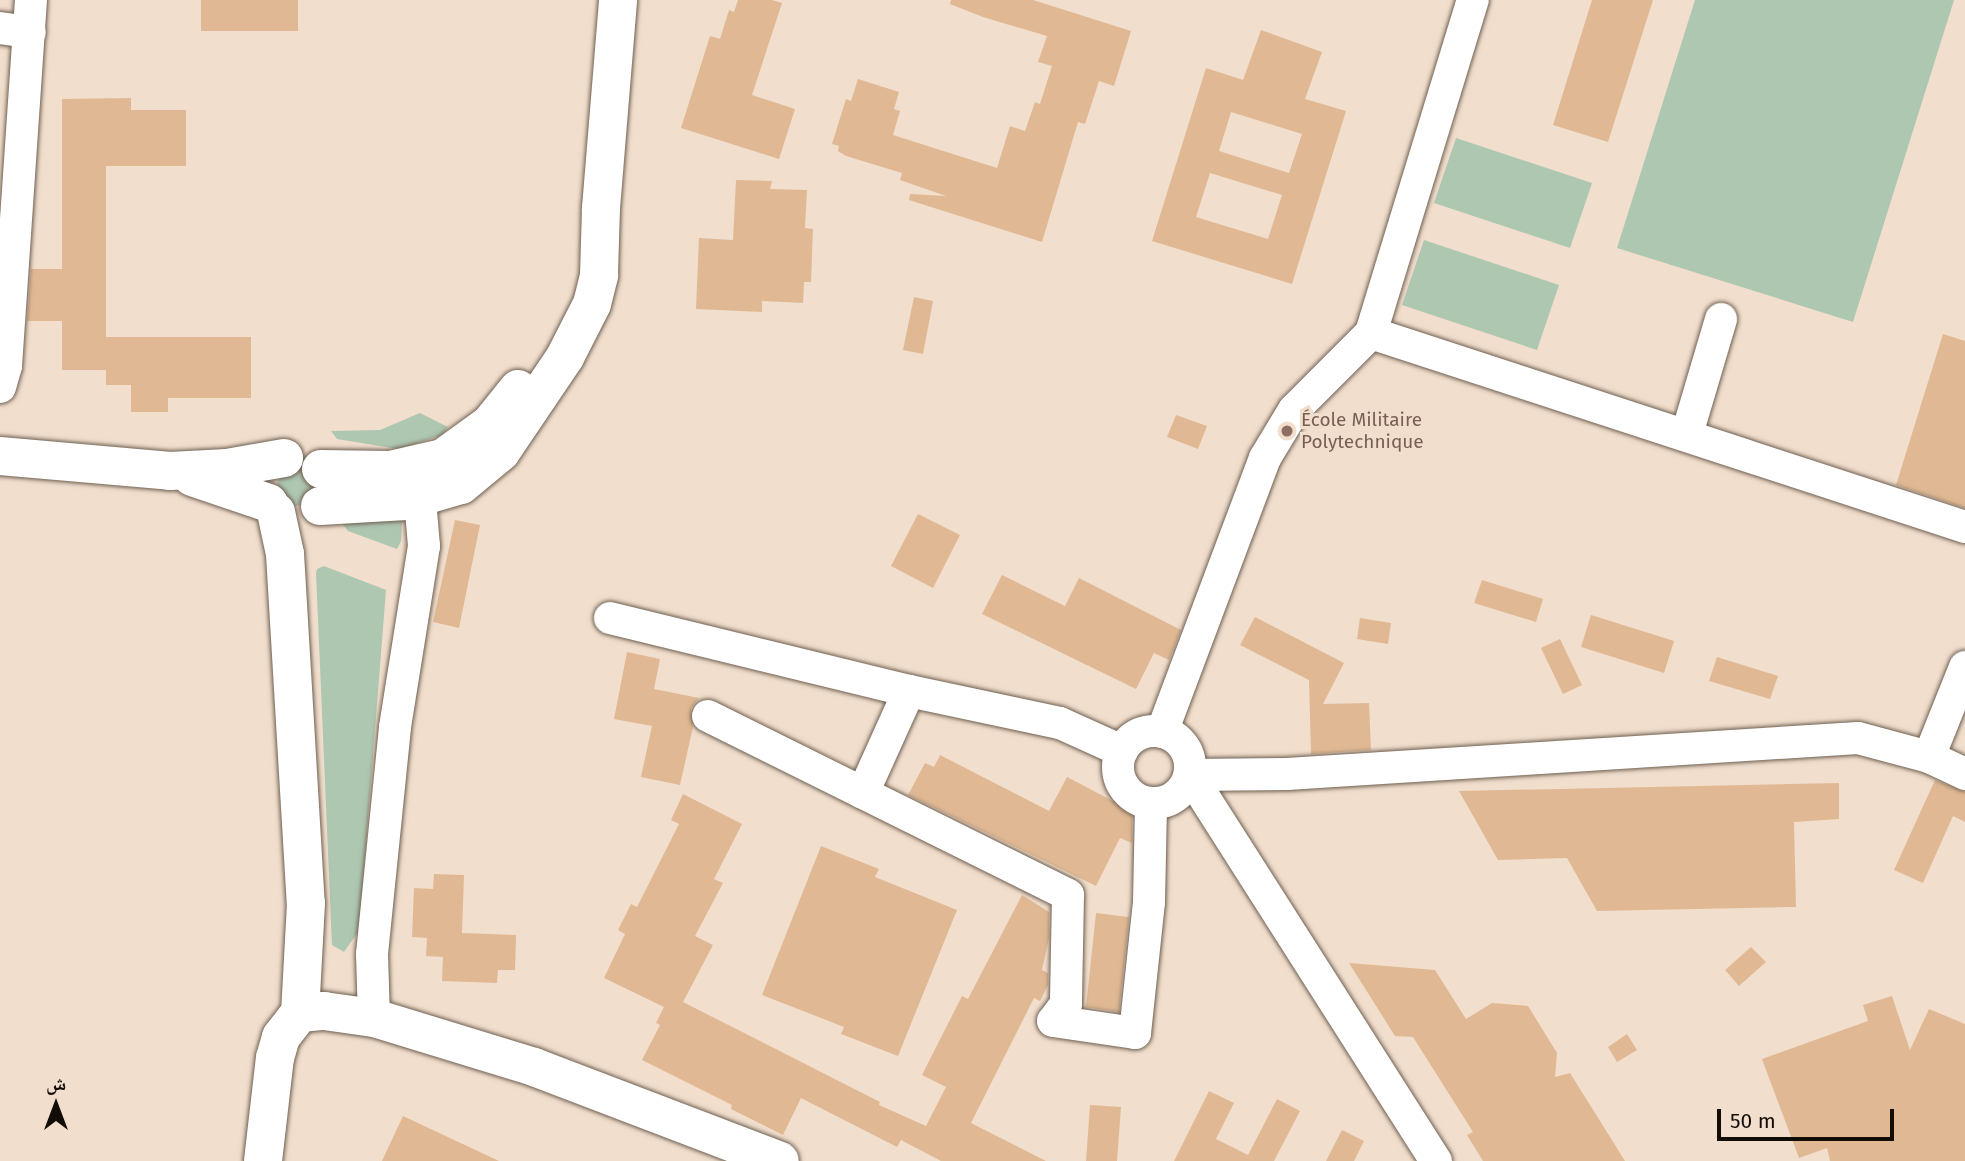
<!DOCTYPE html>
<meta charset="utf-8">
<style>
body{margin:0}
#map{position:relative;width:1965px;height:1161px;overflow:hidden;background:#f1decd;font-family:"Fira Sans","Noto Naskh Arabic",sans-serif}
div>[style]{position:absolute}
.green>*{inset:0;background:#aec7b1}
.round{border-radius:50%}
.building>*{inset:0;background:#e0b994}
.roads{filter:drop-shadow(0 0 2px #6f5f50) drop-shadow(0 0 2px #6f5f50)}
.minor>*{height:32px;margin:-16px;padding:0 16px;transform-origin:16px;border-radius:16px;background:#fff}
.minor>.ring{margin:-16px;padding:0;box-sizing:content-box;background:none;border:32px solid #fff;border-radius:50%}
.major>*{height:38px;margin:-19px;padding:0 19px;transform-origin:19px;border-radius:19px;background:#fff}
.dots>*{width:19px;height:19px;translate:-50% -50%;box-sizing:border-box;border:4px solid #f1decd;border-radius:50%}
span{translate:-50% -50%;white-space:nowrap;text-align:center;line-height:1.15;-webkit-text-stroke:6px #f1decd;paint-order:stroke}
.education-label{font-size:19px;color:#785e54}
.left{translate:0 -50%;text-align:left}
.north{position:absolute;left:21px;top:1070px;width:70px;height:70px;-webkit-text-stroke:5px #f1decd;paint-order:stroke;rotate:0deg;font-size:19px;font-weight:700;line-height:28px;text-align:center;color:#120c07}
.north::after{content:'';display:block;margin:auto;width:24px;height:32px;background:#120c07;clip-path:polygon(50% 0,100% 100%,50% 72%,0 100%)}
.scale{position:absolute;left:1717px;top:1109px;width:177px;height:32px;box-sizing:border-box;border:4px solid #120c07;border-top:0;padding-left:9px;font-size:21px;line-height:24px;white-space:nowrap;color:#120c07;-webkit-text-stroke:5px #f1decd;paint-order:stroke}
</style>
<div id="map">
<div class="green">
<div style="clip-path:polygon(1695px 0,1954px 0,1853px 322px,1617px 248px)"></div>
<div style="clip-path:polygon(1456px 138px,1592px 183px,1570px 248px,1434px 203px)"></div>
<div style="clip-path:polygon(1424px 240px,1559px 285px,1537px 350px,1402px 305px)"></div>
<div style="clip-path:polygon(420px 413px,448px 427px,442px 435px,398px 449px,337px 439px,331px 431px,380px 430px)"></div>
<div class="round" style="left:277px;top:468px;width:38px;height:38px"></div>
<div style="clip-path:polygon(403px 508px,401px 541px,397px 549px,348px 531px,336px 516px)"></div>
<div style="clip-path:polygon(324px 566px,386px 590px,360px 920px,358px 932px,344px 952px,332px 945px,316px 573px,317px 569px)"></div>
</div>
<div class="building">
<div style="clip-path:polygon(201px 0,298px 0,298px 31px,201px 31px)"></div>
<div style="clip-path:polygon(738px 0,772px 0,782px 3px,752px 95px,795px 109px,779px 159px,681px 128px,710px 36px,720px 39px,729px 10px,734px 12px)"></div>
<div style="clip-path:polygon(951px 0,1033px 0,1131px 31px,1114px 86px,1099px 81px,1085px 124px,1078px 122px,1042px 242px,909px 200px,910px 194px,946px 196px,900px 180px,902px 173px,846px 156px,838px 151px,839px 146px,832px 144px,846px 99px,851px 101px,858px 79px,899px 92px,894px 109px,900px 111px,893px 135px,997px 168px,1010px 126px,1025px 131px,1035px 102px,1040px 104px,1052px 66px,1038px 62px,1047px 36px,983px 17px,950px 4px)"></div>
<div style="clip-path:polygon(1592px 0,1653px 0,1608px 142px,1553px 125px)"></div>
<div style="clip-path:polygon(evenodd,1261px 30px,1322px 52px,1305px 99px,1346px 111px,1292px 284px,1152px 241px,1206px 68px,1243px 80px,1261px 30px,1231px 112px,1302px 134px,1289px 173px,1219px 151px,1231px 112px,1261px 30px,1210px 173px,1282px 195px,1268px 239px,1196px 217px,1210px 173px)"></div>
<div style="clip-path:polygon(131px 98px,131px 110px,186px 110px,186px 166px,106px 166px,106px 337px,251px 337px,251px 398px,168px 398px,168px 412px,131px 412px,131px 385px,106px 385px,106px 370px,62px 370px,62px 321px,27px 321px,31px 269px,62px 269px,62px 99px)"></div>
<div style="clip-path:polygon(736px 180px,772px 181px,770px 189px,807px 190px,805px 228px,813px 229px,811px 282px,804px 282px,803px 303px,762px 301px,762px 312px,696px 309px,699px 238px,733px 240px)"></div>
<div style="clip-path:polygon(914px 297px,933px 301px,923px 354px,903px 350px)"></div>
<div style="clip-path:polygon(1943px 334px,1965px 341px,1965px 508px,1896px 485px)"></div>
<div style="clip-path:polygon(1176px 415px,1207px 426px,1198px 449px,1167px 437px)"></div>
<div style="clip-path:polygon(918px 514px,960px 535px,933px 588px,891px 566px)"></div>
<div style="clip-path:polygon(455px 520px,480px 525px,459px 628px,433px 622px)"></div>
<div style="clip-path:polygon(1002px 575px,1065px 606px,1079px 578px,1181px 630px,1169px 660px,1154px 653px,1136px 689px,982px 614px)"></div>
<div style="clip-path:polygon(1482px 580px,1543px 599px,1536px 622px,1474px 603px)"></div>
<div style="clip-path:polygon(1591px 615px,1674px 641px,1664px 673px,1581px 647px)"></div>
<div style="clip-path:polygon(1255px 617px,1344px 663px,1323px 704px,1369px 703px,1371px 750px,1311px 754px,1309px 680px,1240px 645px)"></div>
<div style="clip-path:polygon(1360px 618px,1391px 623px,1388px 644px,1357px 639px)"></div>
<div style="clip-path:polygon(1560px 639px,1582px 685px,1563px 694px,1541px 648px)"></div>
<div style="clip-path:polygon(627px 652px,660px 659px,654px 689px,699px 698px,691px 708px,693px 727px,680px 785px,641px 777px,652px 726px,614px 719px)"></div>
<div style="clip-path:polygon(1717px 657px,1778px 676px,1770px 699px,1709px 681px)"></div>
<div style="clip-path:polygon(940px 755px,1049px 811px,1067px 777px,1132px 811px,1132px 843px,1120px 838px,1096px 886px,908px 795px,925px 763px,934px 767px)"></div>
<div style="clip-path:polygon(1935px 780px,1965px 792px,1965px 822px,1953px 816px,1923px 883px,1894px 870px)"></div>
<div style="clip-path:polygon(1839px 783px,1839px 819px,1794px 822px,1796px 907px,1597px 911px,1567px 858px,1498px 860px,1459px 791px)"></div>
<div style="clip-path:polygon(683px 794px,742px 824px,714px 879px,723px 883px,695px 936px,713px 945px,683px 1002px,880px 1102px,879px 1105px,926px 1126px,946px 1087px,922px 1075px,962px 996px,968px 999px,1022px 895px,1049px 912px,1049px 938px,1042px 970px,1048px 973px,1048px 985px,1040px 1001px,1034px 998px,971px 1123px,1046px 1161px,941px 1161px,901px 1140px,897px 1147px,801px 1098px,783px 1135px,731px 1109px,732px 1105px,642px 1060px,660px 1025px,656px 1023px,664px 1007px,604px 978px,625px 934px,618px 930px,631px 904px,637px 907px,679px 824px,671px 820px)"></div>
<div style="clip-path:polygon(821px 846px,879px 869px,875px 877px,957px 910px,898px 1056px,841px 1034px,844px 1027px,762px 995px)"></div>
<div style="clip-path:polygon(434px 874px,464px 875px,462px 933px,516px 935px,515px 970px,498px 970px,497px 983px,442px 981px,443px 957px,426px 956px,427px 938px,412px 937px,414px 888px,433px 889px)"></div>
<div style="clip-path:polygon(1096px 913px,1129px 917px,1119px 1012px,1086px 1007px)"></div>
<div style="clip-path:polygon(1751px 947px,1766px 962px,1739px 986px,1725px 970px)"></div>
<div style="clip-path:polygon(1349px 963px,1435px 970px,1466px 1019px,1492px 1003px,1528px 1006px,1557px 1053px,1555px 1077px,1570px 1073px,1625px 1161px,1483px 1161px,1467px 1135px,1473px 1132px,1413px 1037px,1395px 1036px)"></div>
<div style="clip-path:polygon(1892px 996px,1910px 1050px,1929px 1009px,1965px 1024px,1965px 1161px,1830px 1161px,1827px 1148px,1799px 1158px,1762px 1059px,1868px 1021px,1863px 1005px)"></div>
<div style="clip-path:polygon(1627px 1034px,1637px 1050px,1617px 1062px,1608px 1047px)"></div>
<div style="clip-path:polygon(1209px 1091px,1234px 1103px,1216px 1139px,1248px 1155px,1277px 1099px,1300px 1111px,1274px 1161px,1174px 1161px)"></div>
<div style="clip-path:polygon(1090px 1105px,1121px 1107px,1117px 1161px,1086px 1161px)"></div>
<div style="clip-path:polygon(403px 1116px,499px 1161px,382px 1161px)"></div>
<div style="clip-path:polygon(1342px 1130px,1364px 1141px,1354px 1161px,1326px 1161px)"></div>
</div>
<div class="roads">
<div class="minor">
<div style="left:0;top:28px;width:30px;rotate:8deg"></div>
<div style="left:1371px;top:333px;width:348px;rotate:-73deg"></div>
<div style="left:0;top:387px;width:22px;rotate:-74deg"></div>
<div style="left:6px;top:366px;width:367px;rotate:-86.1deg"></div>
<div style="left:1687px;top:434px;width:120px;rotate:-73.5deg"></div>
<div style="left:610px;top:618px;width:308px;rotate:13.7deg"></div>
<div style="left:909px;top:691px;width:154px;rotate:12deg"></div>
<div style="left:1060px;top:723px;width:68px;rotate:24.3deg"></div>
<div style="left:708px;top:716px;width:402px;rotate:26.4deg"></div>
<div style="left:1068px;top:895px;width:109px;rotate:91.1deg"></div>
<div style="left:1066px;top:1004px;width:21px;rotate:127deg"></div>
<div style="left:1053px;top:1021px;width:83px;rotate:8.3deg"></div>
<div style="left:1135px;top:1033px;width:132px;rotate:-83.9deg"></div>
<div style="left:1149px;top:902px;width:99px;rotate:-88.8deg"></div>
<div class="ring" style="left:1118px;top:731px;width:40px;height:40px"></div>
<div style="left:1162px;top:732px;width:293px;rotate:-69.4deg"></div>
<div style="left:1265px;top:458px;width:56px;rotate:-58.9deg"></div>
<div style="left:1294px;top:410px;width:109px;rotate:-45deg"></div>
<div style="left:1371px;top:333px;width:625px;rotate:18.09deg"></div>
<div style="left:1929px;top:757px;width:97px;rotate:-68.2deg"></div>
<div style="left:1190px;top:775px;width:97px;rotate:-0.6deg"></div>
<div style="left:1287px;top:774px;width:572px;rotate:-3.61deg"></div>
<div style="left:1858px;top:738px;width:73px;rotate:15deg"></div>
<div style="left:1929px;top:757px;width:40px;rotate:25deg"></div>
<div style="left:1190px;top:775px;width:458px;rotate:57.5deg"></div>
<div style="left:863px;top:793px;width:112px;rotate:-65.7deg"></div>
<div style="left:374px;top:1018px;width:64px;rotate:-91.8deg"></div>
<div style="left:372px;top:954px;width:228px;rotate:-84.2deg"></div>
<div style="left:395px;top:727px;width:183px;rotate:-80.9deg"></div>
<div style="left:424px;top:546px;width:47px;rotate:-94.9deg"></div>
</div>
<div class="major">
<div style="left:0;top:456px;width:171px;rotate:5deg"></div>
<div style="left:170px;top:471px;width:57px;rotate:-3deg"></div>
<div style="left:227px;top:468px;width:58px;rotate:-10deg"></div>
<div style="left:321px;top:469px;width:69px;rotate:0.8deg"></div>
<div style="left:390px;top:470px;width:54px;rotate:-12.8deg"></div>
<div style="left:443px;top:458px;width:58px;rotate:-35.9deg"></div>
<div style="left:490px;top:424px;width:45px;rotate:-51.3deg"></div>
<div style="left:192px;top:477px;width:81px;rotate:18.7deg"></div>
<div style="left:320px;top:506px;width:86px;rotate:-3.3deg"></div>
<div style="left:406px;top:501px;width:57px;rotate:-16.2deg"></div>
<div style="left:461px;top:485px;width:52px;rotate:-39.5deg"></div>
<div style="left:501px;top:452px;width:115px;rotate:-56deg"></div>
<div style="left:565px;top:357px;width:59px;rotate:-63deg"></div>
<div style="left:592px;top:304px;width:30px;rotate:-76deg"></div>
<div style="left:599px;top:275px;width:67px;rotate:-88.3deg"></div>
<div style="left:601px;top:208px;width:209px;rotate:-85.3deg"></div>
<div style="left:276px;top:512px;width:43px;rotate:77.9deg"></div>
<div style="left:285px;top:554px;width:350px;rotate:86.6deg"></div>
<div style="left:306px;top:903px;width:110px;rotate:93.1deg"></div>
<div style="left:263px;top:1161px;width:104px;rotate:-83.4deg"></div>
<div style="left:275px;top:1058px;width:22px;rotate:-74deg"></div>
<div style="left:281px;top:1037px;width:31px;rotate:-52deg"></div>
<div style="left:300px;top:1013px;width:24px;rotate:-5deg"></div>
<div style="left:324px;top:1011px;width:50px;rotate:8deg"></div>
<div style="left:374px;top:1018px;width:167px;rotate:17deg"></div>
<div style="left:534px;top:1067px;width:263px;rotate:20.9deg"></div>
</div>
</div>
<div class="dots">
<div style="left:1287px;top:431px;background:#8d6e63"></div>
</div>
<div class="education-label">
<span class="left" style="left:1301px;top:431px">École Militaire<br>Polytechnique</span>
</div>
<div class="north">ش</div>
<div class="scale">50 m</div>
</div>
